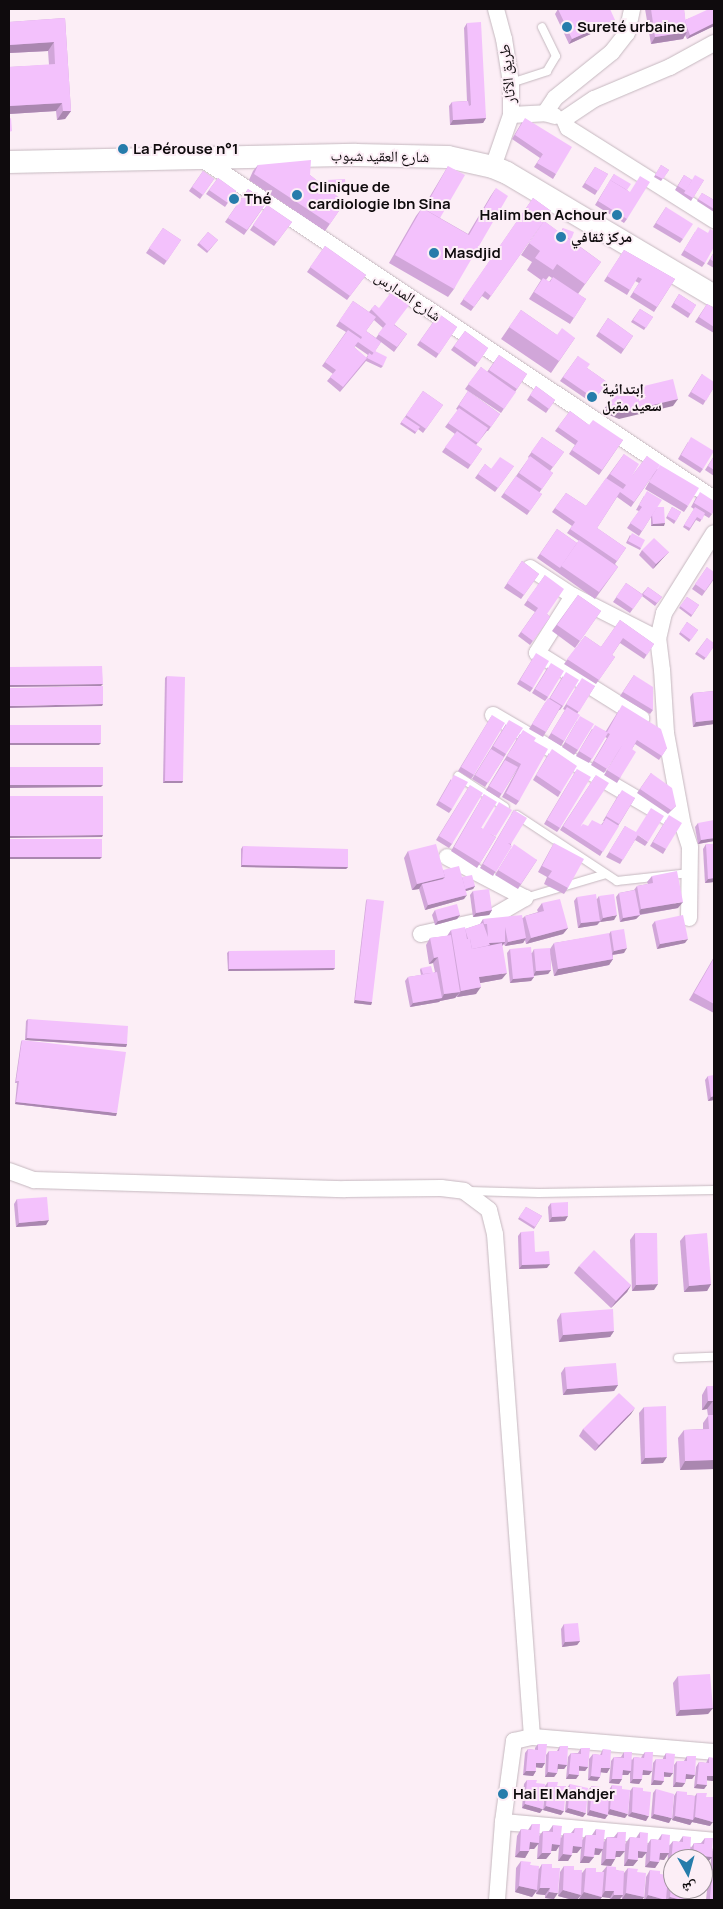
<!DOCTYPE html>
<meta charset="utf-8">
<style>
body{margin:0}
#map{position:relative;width:723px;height:1909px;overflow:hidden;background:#fceef6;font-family:Manrope,"Noto Naskh Arabic",sans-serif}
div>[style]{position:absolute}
.roads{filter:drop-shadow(0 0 1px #c5b8bf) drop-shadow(0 0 1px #c5b8bf)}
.lane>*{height:8px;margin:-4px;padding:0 4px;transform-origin:4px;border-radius:4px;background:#fff}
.street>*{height:16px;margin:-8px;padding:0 8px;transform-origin:8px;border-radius:8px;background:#fff}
.secondary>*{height:22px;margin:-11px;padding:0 11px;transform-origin:11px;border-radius:11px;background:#fff}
.wall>*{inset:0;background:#d1a6d9}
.shaded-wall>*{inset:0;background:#aa87b0}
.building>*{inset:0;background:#f3c1fc}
.dots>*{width:14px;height:14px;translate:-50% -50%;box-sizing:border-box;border:2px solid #fceef6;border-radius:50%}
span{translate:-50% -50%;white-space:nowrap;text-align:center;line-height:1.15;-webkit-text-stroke:4px #fceef6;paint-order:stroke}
.poi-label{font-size:15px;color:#0f0b0d;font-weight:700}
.left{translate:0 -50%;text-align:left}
.right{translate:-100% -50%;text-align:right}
.street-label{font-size:15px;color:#0f0b0d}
.frame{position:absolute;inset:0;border:10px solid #0f0b0d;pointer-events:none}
.north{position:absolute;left:663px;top:1849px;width:50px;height:50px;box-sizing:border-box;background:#fceef6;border:1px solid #9d9399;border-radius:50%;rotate:173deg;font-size:14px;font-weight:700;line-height:20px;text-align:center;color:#0f0b0d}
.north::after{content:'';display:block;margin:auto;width:18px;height:22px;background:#267cab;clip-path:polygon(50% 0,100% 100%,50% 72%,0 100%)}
</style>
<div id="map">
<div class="roads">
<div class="lane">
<div style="left:511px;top:83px;width:38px;rotate:-18deg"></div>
<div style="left:547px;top:71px;width:17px;rotate:-59deg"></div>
<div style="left:556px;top:56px;width:32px;rotate:-116deg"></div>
<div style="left:458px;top:776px;width:56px;rotate:33.4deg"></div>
<div style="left:517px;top:815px;width:120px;rotate:33.4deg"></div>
<div style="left:617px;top:881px;width:73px;rotate:-6.3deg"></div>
<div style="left:525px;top:898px;width:84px;rotate:-16.5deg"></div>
<div style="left:469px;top:1191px;width:70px;rotate:1.6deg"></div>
<div style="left:539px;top:1193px;width:175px;rotate:-1deg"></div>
<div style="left:678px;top:1358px;width:36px;rotate:-2deg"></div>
</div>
<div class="street">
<div style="left:714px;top:43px;width:50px;rotate:151.4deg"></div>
<div style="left:670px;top:67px;width:82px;rotate:157.2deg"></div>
<div style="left:594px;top:99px;width:36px;rotate:146deg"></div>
<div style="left:564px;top:119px;width:10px;rotate:66deg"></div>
<div style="left:568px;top:128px;width:173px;rotate:32.2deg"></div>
<div style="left:545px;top:113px;width:18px;rotate:-56deg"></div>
<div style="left:555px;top:98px;width:73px;rotate:-38.9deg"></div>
<div style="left:612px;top:52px;width:24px;rotate:-52deg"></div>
<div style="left:627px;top:33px;width:25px;rotate:-78deg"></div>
<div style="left:511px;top:115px;width:34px;rotate:-3deg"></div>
<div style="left:545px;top:113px;width:10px;rotate:17deg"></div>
<div style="left:202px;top:159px;width:615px;rotate:33.59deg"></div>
<div style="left:493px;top:167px;width:55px;rotate:-70.9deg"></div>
<div style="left:511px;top:115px;width:32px;rotate:-90deg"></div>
<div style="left:511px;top:83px;width:45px;rotate:-99deg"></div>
<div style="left:504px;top:39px;width:31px;rotate:-105deg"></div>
<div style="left:530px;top:568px;width:51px;rotate:33.1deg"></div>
<div style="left:573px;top:596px;width:95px;rotate:26.8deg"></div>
<div style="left:573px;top:596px;width:67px;rotate:122.3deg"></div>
<div style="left:537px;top:653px;width:123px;rotate:32deg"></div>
<div style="left:493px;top:715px;width:220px;rotate:30.3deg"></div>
<div style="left:689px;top:918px;width:71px;rotate:-89.2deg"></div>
<div style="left:690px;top:847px;width:22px;rotate:-108deg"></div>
<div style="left:683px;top:826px;width:95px;rotate:-100.4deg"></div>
<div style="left:666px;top:733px;width:63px;rotate:-93.6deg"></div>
<div style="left:662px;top:670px;width:31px;rotate:-97deg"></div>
<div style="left:658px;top:639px;width:27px;rotate:-77deg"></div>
<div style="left:664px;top:613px;width:94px;rotate:-58deg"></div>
<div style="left:421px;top:934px;width:70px;rotate:-12.4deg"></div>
<div style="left:489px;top:919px;width:42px;rotate:-30.3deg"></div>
<div style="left:525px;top:898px;width:88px;rotate:-152.3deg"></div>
<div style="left:9px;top:1171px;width:27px;rotate:20deg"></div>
<div style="left:34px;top:1180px;width:311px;rotate:1.7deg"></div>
<div style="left:345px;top:1189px;width:96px;rotate:-0.6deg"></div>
<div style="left:441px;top:1188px;width:23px;rotate:7deg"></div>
<div style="left:464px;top:1191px;width:31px;rotate:37deg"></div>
<div style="left:489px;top:1210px;width:25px;rotate:76deg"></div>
<div style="left:495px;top:1234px;width:504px;rotate:85.79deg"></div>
<div style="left:503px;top:1822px;width:212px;rotate:5.1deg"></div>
<div style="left:497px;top:1900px;width:78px;rotate:-85.6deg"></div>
<div style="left:503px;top:1822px;width:82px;rotate:-82.3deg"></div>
<div style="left:514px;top:1741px;width:18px;rotate:-13deg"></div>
<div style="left:532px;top:1737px;width:183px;rotate:4.7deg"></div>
</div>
<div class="secondary">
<div style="left:9px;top:162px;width:347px;rotate:-1.2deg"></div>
<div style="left:356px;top:155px;width:92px;rotate:1.2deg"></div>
<div style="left:448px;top:157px;width:46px;rotate:12.5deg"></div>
<div style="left:493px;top:167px;width:15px;rotate:23deg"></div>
<div style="left:507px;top:173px;width:241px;rotate:30.7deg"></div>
</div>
</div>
<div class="wall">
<div style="clip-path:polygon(558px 9px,615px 20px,612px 24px,569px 44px,555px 14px)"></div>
<div style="clip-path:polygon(645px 9px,684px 9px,685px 20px,714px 9px,714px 26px,687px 39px,685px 35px,683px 39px,651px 44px)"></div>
<div style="clip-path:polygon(65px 18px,71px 111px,65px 119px,57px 120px,56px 111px,9px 114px,9px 67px,49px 65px,48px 51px,9px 53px,9px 22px)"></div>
<div style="clip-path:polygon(467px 23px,486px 118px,483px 123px,450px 125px,449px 106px,452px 102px,467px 101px,464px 28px)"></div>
<div style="clip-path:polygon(522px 122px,556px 174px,553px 179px,534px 167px,540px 158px,512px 139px)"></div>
<div style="clip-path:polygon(258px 165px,310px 175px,326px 188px,326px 182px,327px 180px,346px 189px,345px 191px,331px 192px,345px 202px,325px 231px,249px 180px,253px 171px)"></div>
<div style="clip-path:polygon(661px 165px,669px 170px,661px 181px,654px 177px)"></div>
<div style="clip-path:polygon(448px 166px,440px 218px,468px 234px,490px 197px,496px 188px,454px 289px,448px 297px,389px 263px,416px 216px,422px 208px,423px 208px)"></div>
<div style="clip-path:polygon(595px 167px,608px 174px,595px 195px,582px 187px)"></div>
<div style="clip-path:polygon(203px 171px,214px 179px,200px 199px,189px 191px)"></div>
<div style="clip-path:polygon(614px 174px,627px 190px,629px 192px,627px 219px,624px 223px,595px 205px)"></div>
<div style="clip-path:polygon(684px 175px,692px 180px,704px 180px,691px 201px,675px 190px)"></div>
<div style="clip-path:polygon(218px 178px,236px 191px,225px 207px,206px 194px)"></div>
<div style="clip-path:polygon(248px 189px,267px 202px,244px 235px,225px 222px)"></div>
<div style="clip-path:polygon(702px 193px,714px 200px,714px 212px,697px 201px)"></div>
<div style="clip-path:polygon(533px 198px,551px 211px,488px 300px,482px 296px,471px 311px,460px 304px)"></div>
<div style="clip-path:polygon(267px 205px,292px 222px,274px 246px,250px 230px)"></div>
<div style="clip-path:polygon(666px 207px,683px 239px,680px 243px,653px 227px)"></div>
<div style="clip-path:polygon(evenodd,544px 221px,560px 233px,563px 228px,571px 240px,601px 262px,578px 294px,586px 299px,570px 324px,529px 299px,541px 280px,527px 270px,532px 262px,521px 255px,544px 221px,549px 276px,552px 278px,549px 282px,546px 280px,549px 276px)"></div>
<div style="clip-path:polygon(163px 228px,181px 240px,164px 265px,146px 253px)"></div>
<div style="clip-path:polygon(208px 232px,218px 240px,207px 253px,197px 245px)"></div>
<div style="clip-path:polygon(695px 232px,705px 263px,702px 267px,681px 255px)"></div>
<div style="clip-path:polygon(325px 246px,366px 275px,347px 300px,307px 272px)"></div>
<div style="clip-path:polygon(624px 250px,675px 279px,654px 312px,630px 297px,639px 283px,635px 281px,627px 295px,604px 281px)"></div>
<div style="clip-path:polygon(714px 252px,714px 268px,707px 264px)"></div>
<div style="clip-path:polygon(679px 294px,696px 305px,688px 318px,671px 307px)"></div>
<div style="clip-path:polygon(evenodd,353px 301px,369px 312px,375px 305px,395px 325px,407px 334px,394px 352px,381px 342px,375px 351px,383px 366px,381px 368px,366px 361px,340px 392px,327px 381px,333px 374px,322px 366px,346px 332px,336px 326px,353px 301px,374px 320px,383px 328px,376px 338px,366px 331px,374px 320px,353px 301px,355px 346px,368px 355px,366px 358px,354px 347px,355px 346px)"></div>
<div style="clip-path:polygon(707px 304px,714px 308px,714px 333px,695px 322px)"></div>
<div style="clip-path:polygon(640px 309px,653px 317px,644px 330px,631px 322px)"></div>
<div style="clip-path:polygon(521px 310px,557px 335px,575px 338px,551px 373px,501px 339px)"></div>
<div style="clip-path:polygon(439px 314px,457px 327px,436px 358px,417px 345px)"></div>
<div style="clip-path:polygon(608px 318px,633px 336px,621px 354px,596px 336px)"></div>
<div style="clip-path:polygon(465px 331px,488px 348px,475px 367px,451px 350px)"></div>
<div style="clip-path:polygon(499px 355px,527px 374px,501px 413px,465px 389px,481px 367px,487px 372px)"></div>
<div style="clip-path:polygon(578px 356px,587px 368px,607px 382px,592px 403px,560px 381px)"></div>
<div style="clip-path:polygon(702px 374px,714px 387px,703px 405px,688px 396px)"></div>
<div style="clip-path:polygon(536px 386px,555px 400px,546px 413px,527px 400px)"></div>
<div style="clip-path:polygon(423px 391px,443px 405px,423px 433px,418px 429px,415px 434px,400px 424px)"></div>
<div style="clip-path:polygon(468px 391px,500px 414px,488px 431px,487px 431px,476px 445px,482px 449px,468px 469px,442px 452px,455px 434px,445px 427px,458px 410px,456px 409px)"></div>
<div style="clip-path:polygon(570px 411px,589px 425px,623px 440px,599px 475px,569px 454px,575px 445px,555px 431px)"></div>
<div style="clip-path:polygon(542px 437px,564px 452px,550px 471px,553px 473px,539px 493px,542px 494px,527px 515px,501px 497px,529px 458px,528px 457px)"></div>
<div style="clip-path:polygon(688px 442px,703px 469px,700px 473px,678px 459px)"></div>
<div style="clip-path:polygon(624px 454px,632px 476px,647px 456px,688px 506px,684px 512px,645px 489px,653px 475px,631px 507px,617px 497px,597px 528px,626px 548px,615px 564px,618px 567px,595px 599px,557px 572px,561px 566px,557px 572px,537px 558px,557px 529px,577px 543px,579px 541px,567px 533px,572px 526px,552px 512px,566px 493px,586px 506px)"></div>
<div style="clip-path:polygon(714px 456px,714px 476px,705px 470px)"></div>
<div style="clip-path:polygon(485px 464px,491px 469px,514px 466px,495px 492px,475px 478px)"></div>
<div style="clip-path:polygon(644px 496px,657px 507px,664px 526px,651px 526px,651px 517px,639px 536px,627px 528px,639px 511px,636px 510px)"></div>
<div style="clip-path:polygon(697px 496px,712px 514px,709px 518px,704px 515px,700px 522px,696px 520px,689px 531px,683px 527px,694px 509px,691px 507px)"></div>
<div style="clip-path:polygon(672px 507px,681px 512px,674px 524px,666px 518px)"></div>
<div style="clip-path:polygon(630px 535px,641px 548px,640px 550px,626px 543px)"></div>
<div style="clip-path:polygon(642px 550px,669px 552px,665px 556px,653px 569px,639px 555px)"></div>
<div style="clip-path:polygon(522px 561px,539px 574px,521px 599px,504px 588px)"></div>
<div style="clip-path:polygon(707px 567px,714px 579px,702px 596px,692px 589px)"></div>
<div style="clip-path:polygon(545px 575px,547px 614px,550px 617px,530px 645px,518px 636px,535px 612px,524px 605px)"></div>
<div style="clip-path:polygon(626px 583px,642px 594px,648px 587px,662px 597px,655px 606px,642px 596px,630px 613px,613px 602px)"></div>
<div style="clip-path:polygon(578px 595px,601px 611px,575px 648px,552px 631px)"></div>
<div style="clip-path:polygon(687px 597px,699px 605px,691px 617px,679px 608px)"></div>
<div style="clip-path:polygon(620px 620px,654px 644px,644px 659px,620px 643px,612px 655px,615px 657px,596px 684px,564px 664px,585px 636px,601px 647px)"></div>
<div style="clip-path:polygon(687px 622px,698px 630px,689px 642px,679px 634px)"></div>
<div style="clip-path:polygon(707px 638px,714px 646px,704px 660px,695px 654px)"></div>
<div style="clip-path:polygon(533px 658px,533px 688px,530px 692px,517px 684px)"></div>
<div style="clip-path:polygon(548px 667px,548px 697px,545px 701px,532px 693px)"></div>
<div style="clip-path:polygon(634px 675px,653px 710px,650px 714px,620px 696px)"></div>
<div style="clip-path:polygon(167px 676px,183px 781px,182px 783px,163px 783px,165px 678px)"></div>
<div style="clip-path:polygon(563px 676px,563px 706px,560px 710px,559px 710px,543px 737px,529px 729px,545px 703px,549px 699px)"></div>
<div style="clip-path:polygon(579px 683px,595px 686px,577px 714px,564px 741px,561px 746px,548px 738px,565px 710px,563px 709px)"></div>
<div style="clip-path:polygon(714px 691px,714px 724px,693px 727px,690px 697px,693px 693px)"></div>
<div style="clip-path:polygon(619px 710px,667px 748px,659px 760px,635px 744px,632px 749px,620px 778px,617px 783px,604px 775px,619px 750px,604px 773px,591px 765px,607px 738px,605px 737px,589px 763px,576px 756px,592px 729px,606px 731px)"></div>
<div style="clip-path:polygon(492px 715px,474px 775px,471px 779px,458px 771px)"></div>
<div style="clip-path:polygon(577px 721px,578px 750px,574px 755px,562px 747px)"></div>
<div style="clip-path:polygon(506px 724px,506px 754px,485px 787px,472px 779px)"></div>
<div style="clip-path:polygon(520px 734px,534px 741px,519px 801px,516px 805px,502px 797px,518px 768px,499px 798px,486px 790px)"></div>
<div style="clip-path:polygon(549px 753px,561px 792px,558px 797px,533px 780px)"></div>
<div style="clip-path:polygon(577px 769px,560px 828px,557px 832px,544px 824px)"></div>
<div style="clip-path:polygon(651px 773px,676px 806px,668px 814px,637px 793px)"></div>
<div style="clip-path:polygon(596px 775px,580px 827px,601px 825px,604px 821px,603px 821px,619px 794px,635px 798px,600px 856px,560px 830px)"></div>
<div style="clip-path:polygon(451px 779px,452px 809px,449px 813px,436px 805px)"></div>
<div style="clip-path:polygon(470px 785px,452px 844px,449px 848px,436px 840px)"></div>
<div style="clip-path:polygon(484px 794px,481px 828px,496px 837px,477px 868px,451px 851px)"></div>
<div style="clip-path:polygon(514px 810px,511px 845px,493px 876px,480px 868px)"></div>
<div style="clip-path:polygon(666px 820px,666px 849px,663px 854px,650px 846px)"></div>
<div style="clip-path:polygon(698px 823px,714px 841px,698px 844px,695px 827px)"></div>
<div style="clip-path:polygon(625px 826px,648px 842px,645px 846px,635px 840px,620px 864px,606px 857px)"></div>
<div style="clip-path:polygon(554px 843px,568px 888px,564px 894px,544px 884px,547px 877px,538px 872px,550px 850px)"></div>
<div style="clip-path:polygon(706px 844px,714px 882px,705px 883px,703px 849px)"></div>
<div style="clip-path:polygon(243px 846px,348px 867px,346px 869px,241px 867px,241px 849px)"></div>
<div style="clip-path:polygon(511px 849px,537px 860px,518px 889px,495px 875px)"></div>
<div style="clip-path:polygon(408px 851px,443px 870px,462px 877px,475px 886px,473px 889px,466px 891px,464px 899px,425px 910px,419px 889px,412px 890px,404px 858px)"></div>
<div style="clip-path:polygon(652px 876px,678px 908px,640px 915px,636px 919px,620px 922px,616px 897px,619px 893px,634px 890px,637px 886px,648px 884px,647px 882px)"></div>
<div style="clip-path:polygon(473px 891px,492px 910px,489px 915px,473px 917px,470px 895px)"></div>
<div style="clip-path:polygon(599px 896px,614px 920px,600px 922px,597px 925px,578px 928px,574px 901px,577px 897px,597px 899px)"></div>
<div style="clip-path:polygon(367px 899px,372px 1002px,371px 1005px,354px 1003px,366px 901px)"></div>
<div style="clip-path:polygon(542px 903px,568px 928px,563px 934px,526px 944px,525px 940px,523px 943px,505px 946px,504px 944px,502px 946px,502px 979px,480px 983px,476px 994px,457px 997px,457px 996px,455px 998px,440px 1001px,439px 1002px,410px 1007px,405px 981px,408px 977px,421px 975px,420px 970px,421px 968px,433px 973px,435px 972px,433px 963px,429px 964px,426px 945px,430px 938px,447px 936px,451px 930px,465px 929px,480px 924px,483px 919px,523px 918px,525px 916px,538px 912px,537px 910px)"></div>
<div style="clip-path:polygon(435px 910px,460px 915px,457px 919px,435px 925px,432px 915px)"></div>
<div style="clip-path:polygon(655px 921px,685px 943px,657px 949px,652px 925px)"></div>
<div style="clip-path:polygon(611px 931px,624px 953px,613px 955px,613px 959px,609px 965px,554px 976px,550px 954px,551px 970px,548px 974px,534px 975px,534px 977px,531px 981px,510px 983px,507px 953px,510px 949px,532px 953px,534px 949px,550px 949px,554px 943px,609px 934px)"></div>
<div style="clip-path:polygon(229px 951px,335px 968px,333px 970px,228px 971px,227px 953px)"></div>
<div style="clip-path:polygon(714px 957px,714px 1013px,689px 1000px)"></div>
<div style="clip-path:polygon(28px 1019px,127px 1044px,126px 1047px,25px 1040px,26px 1021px)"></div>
<div style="clip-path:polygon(22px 1040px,116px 1116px,15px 1104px,17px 1083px,15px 1083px,21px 1042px)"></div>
<div style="clip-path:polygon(708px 1076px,714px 1100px,708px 1101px,705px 1080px)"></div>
<div style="clip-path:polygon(17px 1199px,46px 1225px,16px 1227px,14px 1204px)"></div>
<div style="clip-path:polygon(551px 1203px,565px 1221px,549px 1222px,548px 1207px)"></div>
<div style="clip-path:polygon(526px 1207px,542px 1216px,534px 1229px,518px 1219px)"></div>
<div style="clip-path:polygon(521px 1232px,547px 1268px,519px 1269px,518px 1236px)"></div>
<div style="clip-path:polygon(635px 1233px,654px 1290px,632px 1291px,630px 1240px)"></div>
<div style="clip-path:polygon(685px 1235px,711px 1284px,707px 1291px,684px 1292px,680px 1241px)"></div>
<div style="clip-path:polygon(579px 1266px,631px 1285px,627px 1292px,611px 1308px,574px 1273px)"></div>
<div style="clip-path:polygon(561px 1313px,614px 1331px,610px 1337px,559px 1342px,557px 1320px)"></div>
<div style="clip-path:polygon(565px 1367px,618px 1385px,614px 1391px,563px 1395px,561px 1373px)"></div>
<div style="clip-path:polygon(707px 1386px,714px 1386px,714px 1469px,680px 1470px,678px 1438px,684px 1430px,703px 1429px,703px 1423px,708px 1416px,707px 1409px,702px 1410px,702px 1395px)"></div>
<div style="clip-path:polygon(644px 1407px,663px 1463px,641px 1464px,639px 1413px)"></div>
<div style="clip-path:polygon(631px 1414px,595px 1451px,579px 1436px,583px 1429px)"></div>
<div style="clip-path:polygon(564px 1624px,580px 1641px,577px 1645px,562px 1647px,561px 1629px)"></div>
<div style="clip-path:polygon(678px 1676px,713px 1708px,708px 1714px,676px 1716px,673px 1683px)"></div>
<div style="clip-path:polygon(538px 1744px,545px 1763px,542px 1768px,536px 1767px,536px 1771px,533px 1776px,523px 1775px,525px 1753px,528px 1749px,535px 1750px,535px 1748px)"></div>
<div style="clip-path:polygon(560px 1746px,567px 1765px,564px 1769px,558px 1769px,557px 1773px,554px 1777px,545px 1777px,546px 1755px,549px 1751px,557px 1751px)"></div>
<div style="clip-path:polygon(581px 1748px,588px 1767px,585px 1771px,579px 1771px,576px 1779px,566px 1779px,568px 1757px,571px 1753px,578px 1753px)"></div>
<div style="clip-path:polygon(603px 1749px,610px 1768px,607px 1773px,601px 1772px,600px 1777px,597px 1781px,588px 1780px,589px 1759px,593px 1754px,600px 1755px)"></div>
<div style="clip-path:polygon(624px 1752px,632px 1760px,634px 1757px,641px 1758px,642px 1756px,645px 1752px,652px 1771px,649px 1775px,642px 1775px,642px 1779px,639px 1784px,630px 1783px,630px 1772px,628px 1775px,622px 1775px,622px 1779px,619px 1784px,609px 1783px,611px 1761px,614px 1757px,621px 1757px)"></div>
<div style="clip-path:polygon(666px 1753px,673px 1773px,670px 1777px,664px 1777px,664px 1781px,661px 1785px,651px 1785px,653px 1763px,656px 1759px,663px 1759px,663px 1758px)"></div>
<div style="clip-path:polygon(687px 1756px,695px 1775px,692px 1779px,686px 1779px,685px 1783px,682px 1787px,673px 1787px,674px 1765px,677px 1761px,684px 1761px)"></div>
<div style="clip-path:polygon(709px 1757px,713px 1781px,707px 1780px,707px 1785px,704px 1789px,694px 1788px,696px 1767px,699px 1762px,706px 1763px)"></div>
<div style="clip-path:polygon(527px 1780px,536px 1783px,540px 1813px,522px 1808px,524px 1784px)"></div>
<div style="clip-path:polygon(548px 1782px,557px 1786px,561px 1815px,543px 1810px,545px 1786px)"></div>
<div style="clip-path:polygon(570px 1784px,583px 1817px,565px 1812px,567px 1788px)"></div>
<div style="clip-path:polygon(612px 1785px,622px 1789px,625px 1818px,608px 1814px,605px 1819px,587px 1815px,588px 1790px,592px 1786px,601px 1790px,609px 1790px)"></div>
<div style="clip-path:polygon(633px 1787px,643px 1791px,646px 1821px,628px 1816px,630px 1791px)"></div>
<div style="clip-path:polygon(656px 1789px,669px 1823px,651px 1818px,653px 1793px)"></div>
<div style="clip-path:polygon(677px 1791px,687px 1795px,695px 1796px,697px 1793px,706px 1797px,710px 1826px,692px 1822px,690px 1825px,672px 1820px,674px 1796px)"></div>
<div style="clip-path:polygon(532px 1824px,539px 1836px,543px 1831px,549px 1831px,553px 1825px,561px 1838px,564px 1833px,571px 1833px,575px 1828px,582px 1840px,586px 1835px,592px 1835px,596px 1829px,604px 1842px,607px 1837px,614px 1837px,618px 1832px,620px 1857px,616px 1857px,615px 1859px,611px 1866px,601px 1865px,602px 1850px,599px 1855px,594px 1855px,594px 1857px,589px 1863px,580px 1863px,581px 1848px,577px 1853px,572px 1853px,568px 1861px,558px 1861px,559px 1846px,556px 1851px,551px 1851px,551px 1853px,546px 1859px,537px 1859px,538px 1844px,534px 1849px,530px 1849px,529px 1851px,525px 1858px,515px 1857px,517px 1836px,521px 1829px,528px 1830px)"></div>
<div style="clip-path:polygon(640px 1832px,647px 1845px,651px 1839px,658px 1840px,662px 1834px,669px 1846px,673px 1841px,679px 1842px,683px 1836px,691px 1848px,694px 1843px,701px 1843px,705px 1838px,712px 1851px,714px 1848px,714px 1874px,710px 1873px,711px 1858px,707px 1863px,703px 1859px,689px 1859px,689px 1856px,688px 1859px,673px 1859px,673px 1870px,667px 1869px,668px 1854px,664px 1860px,660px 1859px,659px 1862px,655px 1868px,645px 1867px,646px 1853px,642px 1858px,638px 1858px,638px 1860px,633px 1866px,624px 1866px,625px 1844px,630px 1837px,636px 1838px)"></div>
<div style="clip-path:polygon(521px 1861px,539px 1869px,542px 1864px,552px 1868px,554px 1899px,545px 1898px,545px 1895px,536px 1894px,536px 1892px,532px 1897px,515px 1892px,516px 1868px)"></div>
<div style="clip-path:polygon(564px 1866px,582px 1873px,586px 1868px,596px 1872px,602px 1872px,607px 1866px,624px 1873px,628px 1868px,637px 1872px,644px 1897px,642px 1900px,626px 1900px,622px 1899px,622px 1897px,619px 1900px,609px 1900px,610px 1898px,602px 1897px,600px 1900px,586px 1900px,579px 1899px,580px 1896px,577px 1900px,573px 1900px,558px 1896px,560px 1872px)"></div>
<div style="clip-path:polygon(650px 1870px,668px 1878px,672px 1873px,688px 1900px,644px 1900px,646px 1877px)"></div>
<div style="clip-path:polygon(712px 1874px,714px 1900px,706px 1900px,708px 1881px)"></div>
</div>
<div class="shaded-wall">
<div style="clip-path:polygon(615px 20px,612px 24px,569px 44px,572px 39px)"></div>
<div style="clip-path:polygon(714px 23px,714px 26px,687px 39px,690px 35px)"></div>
<div style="clip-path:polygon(687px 32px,683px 39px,651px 44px,655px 37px)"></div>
<div style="clip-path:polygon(54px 42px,48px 51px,9px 53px,9px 45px)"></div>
<div style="clip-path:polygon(62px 103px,56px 111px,9px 114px,9px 106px)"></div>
<div style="clip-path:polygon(63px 111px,71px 111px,65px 119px,57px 120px)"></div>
<div style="clip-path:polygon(486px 118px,483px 123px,450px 125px,453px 120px)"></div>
<div style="clip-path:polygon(346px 189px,345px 191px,326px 192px,328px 190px)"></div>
<div style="clip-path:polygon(678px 399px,673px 406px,619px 419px,602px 412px,607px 405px)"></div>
<div style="clip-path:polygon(665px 523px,664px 526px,651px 526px,653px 524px)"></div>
<div style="clip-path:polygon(669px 552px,665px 556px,653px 569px,656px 564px)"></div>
<div style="clip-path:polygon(103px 684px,101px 686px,9px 687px,9px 685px)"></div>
<div style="clip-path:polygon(103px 704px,102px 706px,9px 708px,9px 706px)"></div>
<div style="clip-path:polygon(714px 720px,714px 724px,693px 727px,696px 722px)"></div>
<div style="clip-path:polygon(9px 743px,101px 743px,99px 745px,9px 745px)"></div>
<div style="clip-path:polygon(165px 781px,183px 781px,182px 783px,163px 783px)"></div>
<div style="clip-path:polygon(9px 785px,103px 785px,101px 787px,9px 788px)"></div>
<div style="clip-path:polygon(103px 835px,102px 837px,9px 838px,9px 836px)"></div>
<div style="clip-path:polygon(714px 838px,714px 841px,698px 844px,701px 840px)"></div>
<div style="clip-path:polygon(9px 857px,102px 857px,100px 859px,9px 859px)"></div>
<div style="clip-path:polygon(242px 865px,348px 867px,346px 869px,241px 867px)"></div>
<div style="clip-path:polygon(445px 877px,440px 883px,422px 884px,419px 889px,412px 890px,417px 884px)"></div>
<div style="clip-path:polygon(714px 878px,714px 882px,705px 883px,708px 879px)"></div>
<div style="clip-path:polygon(475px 886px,473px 889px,462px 892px,463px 890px)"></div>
<div style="clip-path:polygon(467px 895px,464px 899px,425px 910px,428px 905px)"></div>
<div style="clip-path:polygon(683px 902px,678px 908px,637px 915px,641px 909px)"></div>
<div style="clip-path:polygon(492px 910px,489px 915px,473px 917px,476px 913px)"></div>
<div style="clip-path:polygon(460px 915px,457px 919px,435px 925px,438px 921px)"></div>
<div style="clip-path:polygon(617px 915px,614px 920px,600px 922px,603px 918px)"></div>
<div style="clip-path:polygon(640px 915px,636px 919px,620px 922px,623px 918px)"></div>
<div style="clip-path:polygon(600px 921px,597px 925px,578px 928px,581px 923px)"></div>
<div style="clip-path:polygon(568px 928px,563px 934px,526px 944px,531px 938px)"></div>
<div style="clip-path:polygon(526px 938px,523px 943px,505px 946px,508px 942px)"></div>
<div style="clip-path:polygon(688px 939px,685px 943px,657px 949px,660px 944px)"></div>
<div style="clip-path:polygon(505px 942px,502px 946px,487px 949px,489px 943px)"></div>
<div style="clip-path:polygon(627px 948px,624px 953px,611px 955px,614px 951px)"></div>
<div style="clip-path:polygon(438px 957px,433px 963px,429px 964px,434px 958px)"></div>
<div style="clip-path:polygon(613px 959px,609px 965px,554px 976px,558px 969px)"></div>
<div style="clip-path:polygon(335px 968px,333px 970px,228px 971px,229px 969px)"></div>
<div style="clip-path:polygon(551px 970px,548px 974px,533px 976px,536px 971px)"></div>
<div style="clip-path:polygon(507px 973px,502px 979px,475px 984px,479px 977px)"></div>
<div style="clip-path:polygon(534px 977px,531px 981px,510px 983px,513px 979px)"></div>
<div style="clip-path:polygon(481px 987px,476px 994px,457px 997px,461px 991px)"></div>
<div style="clip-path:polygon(460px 992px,455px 998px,440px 1001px,439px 1002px,410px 1007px,413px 1003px,442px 998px,444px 994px)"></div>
<div style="clip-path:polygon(355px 1000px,372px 1002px,371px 1005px,354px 1003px)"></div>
<div style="clip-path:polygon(27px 1038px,127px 1044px,126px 1047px,25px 1040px)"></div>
<div style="clip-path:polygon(714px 1096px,714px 1100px,708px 1101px,711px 1097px)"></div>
<div style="clip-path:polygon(16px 1102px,117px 1113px,116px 1116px,15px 1104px)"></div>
<div style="clip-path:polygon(568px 1216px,565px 1221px,549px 1222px,552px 1217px)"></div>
<div style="clip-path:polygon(49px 1220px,46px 1225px,16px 1227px,19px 1223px)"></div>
<div style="clip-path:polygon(550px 1264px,547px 1268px,519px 1269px,522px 1265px)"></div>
<div style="clip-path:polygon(658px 1284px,654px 1290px,632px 1291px,636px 1285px)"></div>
<div style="clip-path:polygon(711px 1284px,707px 1291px,684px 1292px,689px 1286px)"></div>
<div style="clip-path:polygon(631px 1285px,627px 1292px,611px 1308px,616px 1301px)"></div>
<div style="clip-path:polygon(614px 1331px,610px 1337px,559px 1342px,563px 1335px)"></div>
<div style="clip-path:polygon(618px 1385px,614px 1391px,563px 1395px,567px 1389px)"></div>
<div style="clip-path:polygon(708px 1401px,713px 1401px,707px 1409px,702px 1410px)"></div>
<div style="clip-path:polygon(635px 1408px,631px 1414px,595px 1451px,599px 1445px)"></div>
<div style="clip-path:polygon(667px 1457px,663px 1463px,641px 1464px,645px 1458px)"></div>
<div style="clip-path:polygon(714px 1460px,714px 1469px,680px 1470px,685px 1461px)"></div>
<div style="clip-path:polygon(580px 1641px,577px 1645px,562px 1647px,565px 1642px)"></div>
<div style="clip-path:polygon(713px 1708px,708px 1714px,676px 1716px,680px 1710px)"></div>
<div style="clip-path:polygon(536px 1763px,545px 1763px,542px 1768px,533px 1767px)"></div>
<div style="clip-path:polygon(558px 1764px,567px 1765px,564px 1769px,555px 1769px)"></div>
<div style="clip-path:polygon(579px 1766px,588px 1767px,585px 1771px,576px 1770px)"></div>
<div style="clip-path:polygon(601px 1768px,610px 1768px,607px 1773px,598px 1772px)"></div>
<div style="clip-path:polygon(623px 1770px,631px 1771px,628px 1775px,620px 1775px)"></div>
<div style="clip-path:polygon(643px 1770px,652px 1771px,649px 1775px,640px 1775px)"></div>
<div style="clip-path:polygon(526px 1771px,536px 1771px,533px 1776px,523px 1775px)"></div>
<div style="clip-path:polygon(548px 1772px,557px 1773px,554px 1777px,545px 1777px)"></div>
<div style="clip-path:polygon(664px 1772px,673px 1773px,670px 1777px,661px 1776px)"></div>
<div style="clip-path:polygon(569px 1774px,579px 1775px,576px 1779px,566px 1779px)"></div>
<div style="clip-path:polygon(686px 1774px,695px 1775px,692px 1779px,683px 1779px)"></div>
<div style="clip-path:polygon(591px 1776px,600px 1777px,597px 1781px,588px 1780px)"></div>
<div style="clip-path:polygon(707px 1776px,714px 1776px,714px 1779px,713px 1781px,704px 1780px)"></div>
<div style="clip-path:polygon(612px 1779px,622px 1779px,619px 1784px,609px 1783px)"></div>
<div style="clip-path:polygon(633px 1779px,642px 1779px,639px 1784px,630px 1783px)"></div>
<div style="clip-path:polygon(654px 1780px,664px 1781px,661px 1785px,651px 1785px)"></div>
<div style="clip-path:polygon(676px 1782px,685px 1783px,682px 1787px,673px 1787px)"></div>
<div style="clip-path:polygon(697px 1784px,707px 1785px,704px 1789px,694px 1788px)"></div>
<div style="clip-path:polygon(525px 1804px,543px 1809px,540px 1813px,522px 1808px)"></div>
<div style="clip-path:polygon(546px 1806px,564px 1811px,561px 1815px,543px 1810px)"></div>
<div style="clip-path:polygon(568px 1808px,586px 1813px,583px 1817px,565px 1812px)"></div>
<div style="clip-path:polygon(610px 1809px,628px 1814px,625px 1818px,607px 1814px)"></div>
<div style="clip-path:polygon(590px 1810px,608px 1815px,605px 1819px,587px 1815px)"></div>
<div style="clip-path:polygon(632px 1812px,649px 1816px,646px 1821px,628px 1816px)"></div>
<div style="clip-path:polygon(654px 1814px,672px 1818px,669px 1823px,651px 1818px)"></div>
<div style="clip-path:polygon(675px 1816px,693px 1820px,695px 1817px,713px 1822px,710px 1826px,692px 1822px,690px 1825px,672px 1820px)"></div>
<div style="clip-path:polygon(530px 1842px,539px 1843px,534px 1849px,526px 1849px)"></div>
<div style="clip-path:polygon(552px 1844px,560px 1845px,556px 1851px,547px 1851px)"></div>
<div style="clip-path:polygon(573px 1846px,582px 1847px,577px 1853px,568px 1853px)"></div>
<div style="clip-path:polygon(595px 1848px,603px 1849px,599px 1855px,590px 1854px)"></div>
<div style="clip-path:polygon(520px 1851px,529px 1851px,525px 1858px,515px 1857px)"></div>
<div style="clip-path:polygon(616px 1851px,625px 1851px,620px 1857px,612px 1857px)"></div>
<div style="clip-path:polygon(638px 1851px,647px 1852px,642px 1858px,634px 1857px)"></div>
<div style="clip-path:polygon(542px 1853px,551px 1853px,546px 1859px,537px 1859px)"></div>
<div style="clip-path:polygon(660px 1853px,669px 1853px,664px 1860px,655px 1859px)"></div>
<div style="clip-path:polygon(563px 1854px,572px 1855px,568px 1861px,558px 1861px)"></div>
<div style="clip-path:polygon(681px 1855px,690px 1855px,688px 1859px,678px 1859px)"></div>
<div style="clip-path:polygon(584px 1856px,594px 1857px,589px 1863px,580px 1863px)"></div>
<div style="clip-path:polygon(703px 1856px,712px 1857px,707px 1863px,703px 1863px)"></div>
<div style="clip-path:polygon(606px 1859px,615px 1859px,611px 1866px,601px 1865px)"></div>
<div style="clip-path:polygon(628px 1859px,638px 1860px,633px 1866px,624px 1866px)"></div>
<div style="clip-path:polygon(650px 1861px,659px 1862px,655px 1868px,645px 1867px)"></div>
<div style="clip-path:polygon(671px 1863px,673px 1863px,673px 1870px,667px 1869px)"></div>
<div style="clip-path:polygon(714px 1867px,714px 1874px,710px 1873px)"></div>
<div style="clip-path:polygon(519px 1886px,537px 1890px,532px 1897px,515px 1892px)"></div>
<div style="clip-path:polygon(540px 1888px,550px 1888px,545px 1895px,536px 1894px)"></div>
<div style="clip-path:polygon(563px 1890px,581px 1895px,577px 1900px,573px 1900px,558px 1896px)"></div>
<div style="clip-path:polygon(605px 1891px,614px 1891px,610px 1898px,602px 1897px,600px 1900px,586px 1900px,579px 1899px,584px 1892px,601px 1897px)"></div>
<div style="clip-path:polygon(549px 1892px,558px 1893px,554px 1899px,545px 1898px)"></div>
<div style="clip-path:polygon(626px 1893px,644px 1897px,642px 1900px,626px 1900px,622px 1899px)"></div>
<div style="clip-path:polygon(614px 1895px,623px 1895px,619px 1900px,610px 1900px)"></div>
<div style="clip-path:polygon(648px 1895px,666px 1900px,645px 1900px)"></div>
<div style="clip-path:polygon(670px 1897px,682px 1900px,667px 1900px)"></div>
</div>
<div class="building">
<div style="clip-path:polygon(558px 9px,610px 9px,615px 20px,572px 39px)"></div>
<div style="clip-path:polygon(651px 9px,684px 9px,687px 32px,655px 37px)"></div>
<div style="clip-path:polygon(709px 9px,714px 9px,714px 23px,690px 35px,687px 27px,685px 20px)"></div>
<div style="clip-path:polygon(65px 18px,71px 111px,63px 111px,62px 103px,9px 106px,9px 67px,55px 64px,54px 42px,9px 45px,9px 22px)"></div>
<div style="clip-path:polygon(481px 22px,486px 118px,453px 120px,452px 102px,468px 101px,469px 106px,471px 105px,467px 23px)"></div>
<div style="clip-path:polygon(11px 118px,12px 131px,9px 132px,9px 119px)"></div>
<div style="clip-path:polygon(525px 118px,572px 147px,556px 174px,537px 163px,543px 154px,515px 135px)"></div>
<div style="clip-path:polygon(311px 160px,310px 175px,345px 202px,330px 224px,254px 174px,258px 165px)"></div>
<div style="clip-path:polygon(661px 165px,669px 170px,663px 179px,655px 175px)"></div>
<div style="clip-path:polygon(448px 166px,465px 175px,440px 218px,424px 209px)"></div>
<div style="clip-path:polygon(595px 167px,608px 174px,598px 191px,585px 183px)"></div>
<div style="clip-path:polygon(203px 171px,214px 179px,203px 195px,192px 187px)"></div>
<div style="clip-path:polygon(614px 174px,631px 184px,627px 190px,610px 180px,609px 182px)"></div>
<div style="clip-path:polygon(684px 175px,692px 180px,686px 191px,678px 186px)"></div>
<div style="clip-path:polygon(695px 175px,704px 180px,693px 198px,684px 193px)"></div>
<div style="clip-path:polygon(640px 176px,650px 182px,627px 219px,598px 201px,610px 180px,630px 192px)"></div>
<div style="clip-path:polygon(218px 178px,236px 191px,228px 203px,209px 190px)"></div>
<div style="clip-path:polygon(345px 179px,346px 189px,329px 190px,328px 189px,327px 180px)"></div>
<div style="clip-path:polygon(496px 188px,508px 196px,454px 289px,395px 255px,422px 208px,469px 235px)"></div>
<div style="clip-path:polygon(248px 189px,267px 202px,247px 230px,228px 218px)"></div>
<div style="clip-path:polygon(702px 193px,714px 200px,714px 209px,698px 199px)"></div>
<div style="clip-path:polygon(533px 198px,551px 211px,491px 296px,485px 291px,474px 307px,463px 299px)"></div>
<div style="clip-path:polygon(267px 205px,292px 222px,277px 242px,253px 225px)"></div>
<div style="clip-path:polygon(666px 207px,693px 224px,683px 239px,656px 223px)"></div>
<div style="clip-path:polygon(544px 221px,601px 262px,585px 284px,557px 264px,553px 270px,535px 258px,540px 251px,529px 243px)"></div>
<div style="clip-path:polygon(698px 227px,708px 233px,710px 229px,714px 231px,714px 247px,705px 263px,684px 250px)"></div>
<div style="clip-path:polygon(163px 228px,181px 240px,167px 261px,149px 248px)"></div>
<div style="clip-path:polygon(563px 228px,574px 232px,571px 240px,561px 233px)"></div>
<div style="clip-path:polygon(208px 232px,218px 240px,208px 251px,199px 243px)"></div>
<div style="clip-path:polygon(325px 246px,366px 275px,350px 296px,310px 267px)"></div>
<div style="clip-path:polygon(624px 250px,675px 279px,657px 307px,633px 292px,642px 279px,638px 277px,630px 290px,607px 276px)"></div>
<div style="clip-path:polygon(714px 252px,714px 262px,710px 259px)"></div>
<div style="clip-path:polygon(553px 277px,586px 299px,574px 318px,534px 292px,543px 278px,550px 282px)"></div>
<div style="clip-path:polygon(392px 291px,410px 304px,394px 325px,407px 334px,397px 347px,378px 334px,386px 324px,371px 309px,375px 305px,379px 308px)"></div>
<div style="clip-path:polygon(679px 294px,696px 305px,691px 314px,674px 303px)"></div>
<div style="clip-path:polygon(353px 301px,376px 317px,366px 331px,381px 342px,374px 353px,358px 342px,354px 347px,367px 358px,343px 387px,330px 377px,336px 370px,325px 362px,348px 330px,361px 339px,362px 337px,339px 321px)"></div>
<div style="clip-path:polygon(707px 304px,714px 308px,714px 327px,699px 317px)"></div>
<div style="clip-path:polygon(640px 309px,653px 317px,646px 328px,633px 320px)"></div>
<div style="clip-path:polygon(521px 310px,557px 335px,562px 328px,575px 338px,559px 361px,509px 327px)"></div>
<div style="clip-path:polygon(439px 314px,457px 327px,439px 354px,420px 341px)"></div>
<div style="clip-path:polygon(608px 318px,633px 336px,624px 349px,599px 332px)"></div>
<div style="clip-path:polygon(465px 331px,488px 348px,478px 363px,454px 346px)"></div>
<div style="clip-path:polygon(375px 351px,387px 357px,383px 366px,367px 358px,369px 353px,372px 355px)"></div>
<div style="clip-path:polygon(499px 355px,527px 374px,517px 389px,489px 370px)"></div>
<div style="clip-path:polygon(578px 356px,590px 364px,587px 368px,607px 382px,595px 399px,563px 377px)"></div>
<div style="clip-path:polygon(481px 367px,516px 392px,504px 409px,468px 384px)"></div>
<div style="clip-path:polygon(702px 374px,714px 382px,714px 387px,706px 401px,691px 392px)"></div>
<div style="clip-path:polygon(673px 379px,678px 399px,624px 412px,607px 405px,619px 392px)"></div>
<div style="clip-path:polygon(536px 386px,555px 400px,549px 409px,530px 395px)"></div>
<div style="clip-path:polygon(423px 391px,443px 405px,426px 429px,406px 415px)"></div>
<div style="clip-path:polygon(468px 391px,500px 414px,491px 427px,459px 405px)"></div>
<div style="clip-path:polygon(459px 408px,488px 428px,478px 443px,448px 423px)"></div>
<div style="clip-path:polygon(570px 411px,589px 425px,593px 420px,623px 440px,602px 470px,572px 450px,578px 441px,558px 427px)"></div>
<div style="clip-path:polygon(405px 417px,420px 427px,416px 432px,401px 422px)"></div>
<div style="clip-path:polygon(457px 431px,482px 449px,471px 465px,445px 447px)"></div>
<div style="clip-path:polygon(542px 437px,564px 452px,553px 467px,531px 452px)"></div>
<div style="clip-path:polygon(691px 437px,714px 451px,703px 469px,681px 455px)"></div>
<div style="clip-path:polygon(624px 454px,639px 464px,632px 476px,647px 456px,660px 465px,634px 502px,620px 492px,597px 528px,626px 548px,617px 561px,570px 529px,575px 522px,555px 508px,566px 493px,586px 506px,606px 478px,623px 489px,626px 485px,610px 474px)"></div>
<div style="clip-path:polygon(530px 456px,553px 473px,542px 489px,519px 473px)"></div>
<div style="clip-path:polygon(714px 456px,714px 470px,708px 466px)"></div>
<div style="clip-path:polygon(500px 457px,514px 466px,498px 488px,478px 474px,485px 464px,491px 469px)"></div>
<div style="clip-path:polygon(660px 465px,699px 488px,688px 506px,649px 482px)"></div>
<div style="clip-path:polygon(516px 476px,542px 494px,530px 511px,504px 493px)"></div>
<div style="clip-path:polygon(647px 491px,662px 500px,642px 531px,630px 523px,642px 507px,639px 505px)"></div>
<div style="clip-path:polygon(700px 492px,714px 501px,714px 511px,712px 514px,694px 503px)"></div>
<div style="clip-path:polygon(657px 507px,664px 507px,665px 523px,653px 524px,652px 515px)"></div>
<div style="clip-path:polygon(672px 507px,681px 512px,676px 521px,667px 516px)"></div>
<div style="clip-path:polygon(695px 507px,705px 513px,702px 520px,697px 517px,690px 528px,684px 525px)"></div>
<div style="clip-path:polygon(557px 529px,577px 543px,560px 568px,540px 554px)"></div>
<div style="clip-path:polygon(632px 533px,645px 540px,641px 548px,628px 541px)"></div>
<div style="clip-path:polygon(654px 538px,669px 552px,656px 564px,642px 550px)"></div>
<div style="clip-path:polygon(579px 540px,618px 567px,599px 592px,561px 566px)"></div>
<div style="clip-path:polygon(522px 561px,539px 574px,524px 595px,507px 583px)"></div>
<div style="clip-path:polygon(707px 567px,714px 572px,714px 578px,705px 591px,695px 584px)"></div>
<div style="clip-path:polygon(545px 575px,564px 589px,547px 614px,550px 617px,533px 641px,521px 632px,538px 608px,527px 600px)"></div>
<div style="clip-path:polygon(626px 583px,643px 595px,633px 609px,616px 597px)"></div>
<div style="clip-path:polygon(648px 587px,662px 597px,657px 603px,643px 594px)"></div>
<div style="clip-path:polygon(578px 595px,601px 611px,580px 641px,557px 625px)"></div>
<div style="clip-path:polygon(687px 597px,699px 605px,692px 615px,680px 606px)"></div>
<div style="clip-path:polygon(620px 620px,654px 644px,647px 655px,623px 638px,612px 655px,615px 657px,599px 680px,567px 659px,585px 636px,601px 647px)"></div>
<div style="clip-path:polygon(687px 622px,698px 630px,691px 640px,680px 632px)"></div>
<div style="clip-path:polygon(707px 638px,714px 643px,714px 646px,706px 658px,697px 652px)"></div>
<div style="clip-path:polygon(536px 653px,549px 661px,533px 688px,520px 680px)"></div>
<div style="clip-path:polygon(551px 663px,564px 671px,548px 697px,535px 689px)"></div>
<div style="clip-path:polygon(102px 666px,103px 684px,9px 685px,9px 667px)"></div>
<div style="clip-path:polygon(566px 672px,579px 680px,563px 706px,550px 698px)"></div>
<div style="clip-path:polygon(634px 675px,653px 687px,653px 710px,623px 692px)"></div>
<div style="clip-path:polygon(167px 676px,185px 677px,183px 781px,165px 781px)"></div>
<div style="clip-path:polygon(582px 678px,595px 686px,579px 712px,566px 704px)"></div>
<div style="clip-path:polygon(103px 686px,103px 704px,9px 706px,9px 688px)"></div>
<div style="clip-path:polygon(714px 691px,714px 720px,696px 722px,693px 693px)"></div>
<div style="clip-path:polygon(548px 698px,561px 706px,546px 732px,532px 724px)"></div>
<div style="clip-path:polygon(622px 705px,661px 729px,667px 748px,662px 756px,637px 740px,632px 749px,636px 752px,620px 778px,607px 770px,623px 744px,607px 769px,594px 761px,610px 734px,608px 733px,592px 759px,579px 751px,595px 725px,607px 732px)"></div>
<div style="clip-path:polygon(567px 707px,580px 715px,564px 741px,551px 733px)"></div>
<div style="clip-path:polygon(492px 715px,505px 723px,474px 775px,461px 767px)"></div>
<div style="clip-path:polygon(580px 716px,594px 724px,578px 750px,565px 742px)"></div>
<div style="clip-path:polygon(509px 720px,523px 728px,506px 754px,493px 746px)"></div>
<div style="clip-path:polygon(9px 725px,101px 725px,101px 743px,9px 743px)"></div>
<div style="clip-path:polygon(523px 730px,536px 738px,534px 741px,548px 749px,519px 801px,506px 793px,521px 764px,507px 756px)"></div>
<div style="clip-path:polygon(491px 749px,504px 757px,488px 783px,475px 775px)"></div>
<div style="clip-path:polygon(552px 749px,577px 766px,561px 792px,536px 775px)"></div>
<div style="clip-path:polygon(505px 760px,518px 767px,502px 794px,489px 786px)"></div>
<div style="clip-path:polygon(9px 767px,103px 767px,103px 785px,9px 785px)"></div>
<div style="clip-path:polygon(577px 769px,591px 777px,560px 828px,547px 820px)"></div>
<div style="clip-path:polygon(651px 773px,672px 788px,676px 806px,671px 810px,640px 789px)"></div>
<div style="clip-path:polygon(454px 775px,468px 782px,452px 809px,439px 801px)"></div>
<div style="clip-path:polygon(596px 775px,609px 783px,580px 827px,583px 824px,588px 826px,592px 820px,602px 825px,606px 818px,619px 826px,603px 852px,563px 826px)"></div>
<div style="clip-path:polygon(470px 785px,483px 793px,452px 844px,439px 836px)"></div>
<div style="clip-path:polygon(622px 790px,635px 798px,619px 824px,606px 816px)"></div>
<div style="clip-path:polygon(484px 794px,497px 802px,481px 828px,483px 829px,499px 802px,512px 810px,496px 836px,490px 834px,496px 837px,480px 863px,454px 847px)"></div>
<div style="clip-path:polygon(9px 796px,103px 796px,103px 835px,9px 836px)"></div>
<div style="clip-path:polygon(651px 808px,664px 816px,648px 842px,638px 835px,623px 860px,609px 852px,625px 826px,636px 832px)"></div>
<div style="clip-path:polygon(514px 810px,527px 818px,511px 844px,508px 843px,512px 846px,496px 872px,483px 864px)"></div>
<div style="clip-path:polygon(669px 815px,682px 823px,666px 849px,653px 842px)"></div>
<div style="clip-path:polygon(714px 820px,714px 838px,701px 840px,698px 823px)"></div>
<div style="clip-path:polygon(9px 839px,102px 839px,102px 857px,9px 857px)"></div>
<div style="clip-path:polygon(554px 843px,584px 859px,568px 888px,548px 877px,552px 871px,542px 866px)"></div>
<div style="clip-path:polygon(436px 844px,445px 877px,417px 884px,408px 851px)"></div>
<div style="clip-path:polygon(514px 844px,537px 860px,521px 884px,498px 870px)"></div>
<div style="clip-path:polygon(706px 844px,714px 844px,714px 878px,708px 879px)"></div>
<div style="clip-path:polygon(243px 846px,348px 849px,348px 867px,242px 865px)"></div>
<div style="clip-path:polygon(459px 866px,467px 895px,428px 905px,422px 884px,443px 879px,445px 877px,443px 870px)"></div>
<div style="clip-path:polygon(677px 871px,683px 902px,641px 909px,637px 886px,653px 883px,652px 876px)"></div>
<div style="clip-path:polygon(472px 875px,475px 886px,465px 889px,462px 877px)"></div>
<div style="clip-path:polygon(489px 889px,492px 910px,476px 913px,473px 891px)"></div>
<div style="clip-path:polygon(635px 890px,640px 915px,623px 918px,619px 893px)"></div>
<div style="clip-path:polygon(596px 894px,600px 921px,581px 923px,577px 897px)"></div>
<div style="clip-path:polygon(614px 894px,617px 915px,603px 918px,599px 896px)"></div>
<div style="clip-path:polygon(367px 899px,384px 901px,372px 1002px,355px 1000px)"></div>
<div style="clip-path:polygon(560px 899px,568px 928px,531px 938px,525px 916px,544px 911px,542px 903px)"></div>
<div style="clip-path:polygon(457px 904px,460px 915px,438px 921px,435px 910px)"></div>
<div style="clip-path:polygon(522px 915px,526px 938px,508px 942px,505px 927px,505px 942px,489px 943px,490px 945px,472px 949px,470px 939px,468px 939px,465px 929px,483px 923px,488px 937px,487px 924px,484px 924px,483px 919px)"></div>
<div style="clip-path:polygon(683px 915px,688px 939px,660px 944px,655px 921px)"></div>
<div style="clip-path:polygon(465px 927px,467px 939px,470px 939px,472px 949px,502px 943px,507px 973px,479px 977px,481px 987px,461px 991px,451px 930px)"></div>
<div style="clip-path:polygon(624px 929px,627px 948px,614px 951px,611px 931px)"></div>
<div style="clip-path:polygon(609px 933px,613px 959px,558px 969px,554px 943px)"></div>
<div style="clip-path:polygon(451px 935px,460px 992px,444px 994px,438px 957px,434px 958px,430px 938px)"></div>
<div style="clip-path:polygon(531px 947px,534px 977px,513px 979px,510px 949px)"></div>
<div style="clip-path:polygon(550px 948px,551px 970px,536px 971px,534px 949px)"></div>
<div style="clip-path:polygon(335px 950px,335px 968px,229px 969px,229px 951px)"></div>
<div style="clip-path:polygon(714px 958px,714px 1004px,694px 993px)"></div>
<div style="clip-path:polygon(431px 966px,433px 973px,423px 974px,421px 968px)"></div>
<div style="clip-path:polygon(437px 972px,442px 998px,413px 1003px,408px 977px)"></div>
<div style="clip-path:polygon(28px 1019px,128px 1026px,127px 1044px,27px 1038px)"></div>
<div style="clip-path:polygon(22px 1040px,126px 1052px,117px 1113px,16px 1102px,19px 1081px,16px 1081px)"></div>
<div style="clip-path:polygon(714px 1075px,714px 1096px,711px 1097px,708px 1076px)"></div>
<div style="clip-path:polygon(47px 1197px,49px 1220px,19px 1223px,17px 1199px)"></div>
<div style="clip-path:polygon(568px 1202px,568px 1216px,552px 1217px,551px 1203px)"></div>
<div style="clip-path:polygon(526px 1207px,542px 1216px,535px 1227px,519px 1217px)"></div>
<div style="clip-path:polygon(534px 1231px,535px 1252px,549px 1251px,550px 1264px,522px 1265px,521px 1232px)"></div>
<div style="clip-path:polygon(635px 1233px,657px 1233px,658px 1284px,636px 1285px)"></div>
<div style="clip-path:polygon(707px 1233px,711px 1284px,689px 1286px,685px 1235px)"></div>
<div style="clip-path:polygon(594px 1250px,631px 1285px,616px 1301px,579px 1266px)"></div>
<div style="clip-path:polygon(613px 1309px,614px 1331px,563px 1335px,561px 1313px)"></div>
<div style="clip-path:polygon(616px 1363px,618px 1385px,567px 1389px,565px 1367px)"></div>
<div style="clip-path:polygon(707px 1386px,714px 1386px,714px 1460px,685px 1461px,684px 1430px,709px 1429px,708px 1415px,714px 1415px,713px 1401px,708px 1401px)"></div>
<div style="clip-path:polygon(619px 1393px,635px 1408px,599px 1445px,583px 1429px)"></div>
<div style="clip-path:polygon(666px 1406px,667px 1457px,645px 1458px,644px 1407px)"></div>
<div style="clip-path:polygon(578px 1623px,580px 1641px,565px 1642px,564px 1624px)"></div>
<div style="clip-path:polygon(710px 1674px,713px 1708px,680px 1710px,678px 1676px)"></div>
<div style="clip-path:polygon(538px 1744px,547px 1744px,545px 1763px,536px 1763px,536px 1771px,526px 1771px,528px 1749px,538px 1750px)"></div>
<div style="clip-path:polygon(560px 1746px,568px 1746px,567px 1765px,558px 1764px,557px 1773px,548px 1772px,549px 1751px,559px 1751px)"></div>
<div style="clip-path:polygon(581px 1748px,590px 1748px,588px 1767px,579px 1766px,579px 1775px,569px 1774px,571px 1753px,581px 1754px)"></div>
<div style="clip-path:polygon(603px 1749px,611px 1750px,610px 1768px,601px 1768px,600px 1777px,591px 1776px,593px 1754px,602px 1755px)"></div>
<div style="clip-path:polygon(624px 1752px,632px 1752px,631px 1771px,623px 1770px,622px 1779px,612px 1779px,614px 1757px,624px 1758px)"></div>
<div style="clip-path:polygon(645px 1752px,653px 1752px,652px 1771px,643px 1770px,642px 1779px,633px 1779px,634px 1757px,644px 1758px)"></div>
<div style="clip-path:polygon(666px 1753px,675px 1754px,673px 1773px,664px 1772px,664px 1781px,654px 1780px,656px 1759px,666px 1759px)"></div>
<div style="clip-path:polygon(687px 1756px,696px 1756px,695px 1775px,686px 1774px,685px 1783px,676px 1782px,677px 1761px,687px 1761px)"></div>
<div style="clip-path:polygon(709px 1757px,714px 1758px,714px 1776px,707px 1776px,707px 1785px,697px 1784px,699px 1762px,709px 1763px)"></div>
<div style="clip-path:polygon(527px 1780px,537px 1780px,536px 1783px,545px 1784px,543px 1809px,525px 1804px)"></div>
<div style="clip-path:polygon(548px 1782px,558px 1782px,557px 1786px,566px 1786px,564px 1811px,546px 1806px)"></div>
<div style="clip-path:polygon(570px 1784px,588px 1788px,586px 1813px,568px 1808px)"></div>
<div style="clip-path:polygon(612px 1785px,622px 1786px,622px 1789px,630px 1790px,628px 1814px,610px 1809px)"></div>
<div style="clip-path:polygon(592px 1786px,601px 1787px,601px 1790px,609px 1791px,608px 1815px,590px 1810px)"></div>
<div style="clip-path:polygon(633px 1787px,643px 1788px,643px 1791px,651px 1792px,649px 1816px,632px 1812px)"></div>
<div style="clip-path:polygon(656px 1789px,674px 1794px,672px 1818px,654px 1814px)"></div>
<div style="clip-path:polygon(677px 1791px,687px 1792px,687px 1795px,695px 1796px,693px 1820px,675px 1816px)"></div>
<div style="clip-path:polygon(697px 1793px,707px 1793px,706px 1797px,714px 1797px,713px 1822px,695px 1817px)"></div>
<div style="clip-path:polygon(532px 1824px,540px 1824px,539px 1843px,530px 1842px,529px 1851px,520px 1851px,521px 1829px,531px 1830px)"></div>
<div style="clip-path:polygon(553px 1825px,562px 1826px,560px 1845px,552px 1844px,551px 1853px,542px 1853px,543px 1831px,553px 1832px)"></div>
<div style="clip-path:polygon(575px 1828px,583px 1828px,582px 1847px,573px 1846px,572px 1855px,563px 1854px,564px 1833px,574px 1833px)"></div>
<div style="clip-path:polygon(596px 1829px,605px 1830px,603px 1849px,595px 1848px,594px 1857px,584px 1856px,586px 1835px,596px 1835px)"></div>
<div style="clip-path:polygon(618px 1832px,626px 1832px,625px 1851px,616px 1851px,615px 1859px,606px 1859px,607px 1837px,617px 1838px)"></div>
<div style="clip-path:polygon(640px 1832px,648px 1833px,647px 1852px,638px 1851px,638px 1860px,628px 1859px,630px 1837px,640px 1838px)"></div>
<div style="clip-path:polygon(662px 1834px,670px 1835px,669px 1853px,660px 1853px,659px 1862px,650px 1861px,651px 1839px,661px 1840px)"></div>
<div style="clip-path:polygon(683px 1836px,691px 1837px,690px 1855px,681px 1855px,681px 1859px,673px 1859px,673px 1863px,671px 1863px,673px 1841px,683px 1842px)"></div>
<div style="clip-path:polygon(705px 1838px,713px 1838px,712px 1857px,703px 1856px,703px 1859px,693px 1859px,694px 1843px,704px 1844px)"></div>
<div style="clip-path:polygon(521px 1861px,531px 1862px,530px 1865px,539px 1866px,537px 1890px,519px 1886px)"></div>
<div style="clip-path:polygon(542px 1864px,552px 1864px,552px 1868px,560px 1868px,558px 1893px,549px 1892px,550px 1888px,540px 1888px)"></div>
<div style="clip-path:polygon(564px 1866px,574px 1866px,574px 1870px,582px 1870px,581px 1895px,563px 1890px)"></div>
<div style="clip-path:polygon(607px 1866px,616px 1867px,616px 1870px,624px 1871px,623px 1895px,614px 1895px,614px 1891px,605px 1891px)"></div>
<div style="clip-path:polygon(586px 1868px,596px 1868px,596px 1872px,604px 1872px,602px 1897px,584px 1892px)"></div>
<div style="clip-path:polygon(628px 1868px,638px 1869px,637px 1872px,646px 1873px,644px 1897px,626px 1893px)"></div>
<div style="clip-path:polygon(650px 1870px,660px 1871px,660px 1874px,668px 1875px,666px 1900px,648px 1895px)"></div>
<div style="clip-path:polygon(672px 1873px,673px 1873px,673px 1889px,689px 1889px,688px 1900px,682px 1900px,670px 1897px)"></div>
<div style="clip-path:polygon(712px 1874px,714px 1875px,714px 1899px,710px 1899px)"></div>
</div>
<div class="dots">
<div style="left:567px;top:27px;background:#267cab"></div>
<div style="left:123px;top:149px;background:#267cab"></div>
<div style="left:297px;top:195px;background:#267cab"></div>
<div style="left:234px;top:199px;background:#267cab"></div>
<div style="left:617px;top:215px;background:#267cab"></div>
<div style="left:561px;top:237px;background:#267cab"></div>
<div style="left:434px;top:253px;background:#267cab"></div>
<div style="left:592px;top:397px;background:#267cab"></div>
<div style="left:503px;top:1794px;background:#267cab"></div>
</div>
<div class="poi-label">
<span class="left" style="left:577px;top:27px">Sureté urbaine</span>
<span class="left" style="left:133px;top:149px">La Pérouse n°1</span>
<span class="left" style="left:308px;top:195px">Clinique de<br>cardiologie Ibn Sina</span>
<span class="left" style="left:244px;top:199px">Thé</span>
<span class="right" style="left:607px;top:215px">Halim ben Achour</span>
<span class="left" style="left:571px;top:237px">مركز ثقافي</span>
<span class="left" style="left:444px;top:253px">Masdjid</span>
<span class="left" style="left:602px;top:397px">إبتدائية<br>سعيد مقبل</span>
<span class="left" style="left:513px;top:1794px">Hai El Mahdjer</span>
</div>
<div class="street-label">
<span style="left:507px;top:74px;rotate:-96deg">طريق الآثار</span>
<span style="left:380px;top:156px;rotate:1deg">شارع العقيد شبوب</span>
<span style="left:408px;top:296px;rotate:34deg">شارع المدارس</span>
</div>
<div class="frame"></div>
<div class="north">ش</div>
</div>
